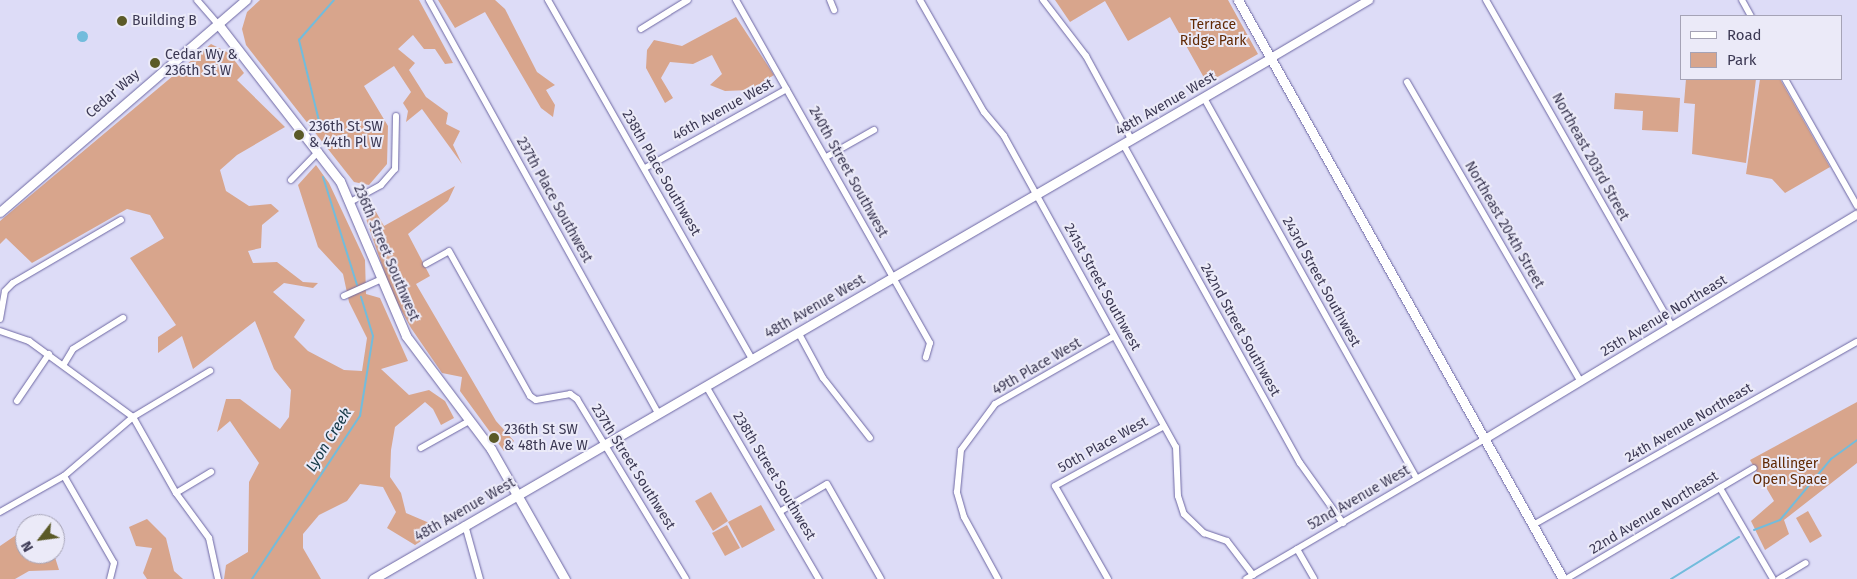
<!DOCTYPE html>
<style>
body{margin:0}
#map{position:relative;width:1857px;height:579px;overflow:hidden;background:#dddcf7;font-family:"Fira Sans",sans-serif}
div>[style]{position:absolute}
.green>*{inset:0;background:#d8a58c}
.water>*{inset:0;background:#72bcdc}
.round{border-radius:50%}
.stream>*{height:2px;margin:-1px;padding:0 1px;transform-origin:1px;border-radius:1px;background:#72bcdc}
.roads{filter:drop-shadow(0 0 1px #6d67a3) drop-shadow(0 0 1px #6d67a3)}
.minor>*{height:6px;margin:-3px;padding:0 3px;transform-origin:3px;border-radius:3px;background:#fff}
.tertiary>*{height:8px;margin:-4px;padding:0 4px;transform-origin:4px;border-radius:4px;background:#fff}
.secondary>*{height:9px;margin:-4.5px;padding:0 4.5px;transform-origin:4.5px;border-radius:4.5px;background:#fff}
.dots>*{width:14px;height:14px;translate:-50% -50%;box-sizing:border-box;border:2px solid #ebeaf8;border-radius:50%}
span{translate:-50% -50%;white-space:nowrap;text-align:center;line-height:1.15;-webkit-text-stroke:4px #ebeaf8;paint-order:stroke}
.poi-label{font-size:14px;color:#3b3853}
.left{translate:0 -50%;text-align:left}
.park-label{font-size:14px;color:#612904}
.street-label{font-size:14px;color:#3b3853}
.water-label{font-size:15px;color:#143745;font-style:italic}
.legend{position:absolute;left:1680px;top:15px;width:162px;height:65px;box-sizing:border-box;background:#ebeaf8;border:1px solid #a5a3b6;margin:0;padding:6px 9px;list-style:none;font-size:15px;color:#3b3853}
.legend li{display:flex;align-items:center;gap:10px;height:25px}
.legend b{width:25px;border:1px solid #a5a3b6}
.north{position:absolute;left:15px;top:514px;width:50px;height:50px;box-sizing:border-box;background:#ebeaf8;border:1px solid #a5a3b6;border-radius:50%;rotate:240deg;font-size:14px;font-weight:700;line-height:20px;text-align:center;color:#3b3853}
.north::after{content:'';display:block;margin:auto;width:18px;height:22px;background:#5b5a27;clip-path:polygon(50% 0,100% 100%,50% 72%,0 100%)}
</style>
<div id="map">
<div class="green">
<div style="clip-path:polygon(260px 0,419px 0,453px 63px,445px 64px,435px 49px,424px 49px,413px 35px,398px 49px,415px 63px,409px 70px,426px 97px,448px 113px,446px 124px,460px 131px,453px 145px,462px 164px,422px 109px,406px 122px,408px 111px,403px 103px,411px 92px,394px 66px,364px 86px,388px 126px,387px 164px,369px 185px,354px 182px,246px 45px,242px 29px,247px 12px)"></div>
<div style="clip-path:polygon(438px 0,495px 0,505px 9px,537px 72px,555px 85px,546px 90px,555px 105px,553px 117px,541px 108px,485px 12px,455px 28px)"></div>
<div style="clip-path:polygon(1055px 0,1228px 0,1258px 54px,1207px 83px,1170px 17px,1128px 41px,1105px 1px,1070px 22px)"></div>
<div style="clip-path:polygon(736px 17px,774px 75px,750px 90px,725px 91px,710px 85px,722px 74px,712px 55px,693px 64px,670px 62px,661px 78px,673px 98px,665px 103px,646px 68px,647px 50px,654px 40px,682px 46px)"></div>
<div style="clip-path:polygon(211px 44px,229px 53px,244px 73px,237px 80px,285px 127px,237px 155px,220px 170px,226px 191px,249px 206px,271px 204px,279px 211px,262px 225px,261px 248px,248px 251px,253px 263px,277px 262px,303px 282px,318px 283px,313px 288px,284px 283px,273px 292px,305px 320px,294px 337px,308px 351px,344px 370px,362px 371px,367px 338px,349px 302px,343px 274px,318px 247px,298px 185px,316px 165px,329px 183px,365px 260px,366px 294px,380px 298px,408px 361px,381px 369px,409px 395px,429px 390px,445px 401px,454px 418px,441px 425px,433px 409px,425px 402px,395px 427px,391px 450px,390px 477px,401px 493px,406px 513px,441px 528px,415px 545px,387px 528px,396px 512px,383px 487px,360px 484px,347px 501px,319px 515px,303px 534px,303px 548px,321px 579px,224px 579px,226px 565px,248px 552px,249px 482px,259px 463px,230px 421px,217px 432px,226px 399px,240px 399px,280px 429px,289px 417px,291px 390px,274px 369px,255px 321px,193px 369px,182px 336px,158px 353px,158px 337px,176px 325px,130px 258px,164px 238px,150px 215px,127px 209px,32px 263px,6px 238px,0 244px,0 221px)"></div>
<div style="clip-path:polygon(1686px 79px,1756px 79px,1746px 163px,1692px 154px,1695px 104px,1684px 103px)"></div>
<div style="clip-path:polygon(1760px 79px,1780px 79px,1830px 167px,1785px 193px,1772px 179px,1746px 174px)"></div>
<div style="clip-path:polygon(1615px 93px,1680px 98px,1678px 132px,1642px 130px,1643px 111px,1614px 109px)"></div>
<div style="clip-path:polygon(455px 186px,448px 201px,408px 234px,430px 276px,416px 284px,496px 421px,514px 441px,504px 451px,460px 391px,462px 377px,442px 373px,411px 328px,391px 292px,360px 201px,368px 198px,384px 226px)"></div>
<div style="clip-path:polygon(1857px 402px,1857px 463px,1784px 520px,1789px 534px,1765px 550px,1751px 521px,1774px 501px,1750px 460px)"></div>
<div style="clip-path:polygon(711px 492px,728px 521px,713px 531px,695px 501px)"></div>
<div style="clip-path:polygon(761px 505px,775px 530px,742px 548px,728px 522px)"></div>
<div style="clip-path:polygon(1808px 511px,1822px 536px,1810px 543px,1796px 518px)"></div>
<div style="clip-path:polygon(147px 519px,166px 538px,174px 571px,183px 579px,147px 579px,143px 573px,152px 548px,136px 546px,129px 527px)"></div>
<div style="clip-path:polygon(727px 525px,740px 548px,725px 556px,712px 533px)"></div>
<div style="clip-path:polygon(25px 529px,25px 554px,54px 554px,59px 570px,29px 571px,15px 579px,0 579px,0 546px)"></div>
</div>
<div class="water">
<div class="round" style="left:76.5px;top:30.5px;width:11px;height:11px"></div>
</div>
<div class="stream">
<div style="left:320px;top:125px;width:88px;rotate:-103.9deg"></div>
<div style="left:299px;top:40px;width:53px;rotate:-48.8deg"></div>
<div style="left:323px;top:177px;width:113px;rotate:72.5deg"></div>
<div style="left:1754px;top:530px;width:28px;rotate:-21deg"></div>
<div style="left:1780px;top:520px;width:80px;rotate:-50.1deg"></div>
<div style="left:1831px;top:459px;width:32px;rotate:-36deg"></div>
<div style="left:252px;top:579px;width:196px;rotate:-56.5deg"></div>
<div style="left:360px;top:416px;width:81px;rotate:-80.8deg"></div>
<div style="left:373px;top:336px;width:41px;rotate:-107.1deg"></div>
<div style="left:1671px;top:579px;width:80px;rotate:-31.7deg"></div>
</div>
<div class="roads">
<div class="minor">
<div style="left:197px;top:0;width:32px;rotate:49deg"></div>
<div style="left:429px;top:0;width:472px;rotate:61deg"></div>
<div style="left:548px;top:0;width:413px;rotate:60.4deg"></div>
<div style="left:736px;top:0;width:394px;rotate:60.5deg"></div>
<div style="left:930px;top:343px;width:15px;rotate:106deg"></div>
<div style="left:830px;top:0;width:11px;rotate:68deg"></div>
<div style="left:920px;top:0;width:129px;rotate:60.3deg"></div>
<div style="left:984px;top:112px;width:31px;rotate:50deg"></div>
<div style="left:1004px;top:136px;width:355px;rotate:61.1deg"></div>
<div style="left:1176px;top:447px;width:49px;rotate:87.7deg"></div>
<div style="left:1178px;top:496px;width:19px;rotate:72deg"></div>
<div style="left:1184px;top:514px;width:28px;rotate:44deg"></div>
<div style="left:1204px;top:533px;width:24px;rotate:19deg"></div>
<div style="left:1227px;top:541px;width:43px;rotate:52.6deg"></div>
<div style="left:1043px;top:0;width:71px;rotate:52.5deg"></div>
<div style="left:1086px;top:56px;width:94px;rotate:61.5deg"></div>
<div style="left:1486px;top:0;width:375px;rotate:60.3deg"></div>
<div style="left:1742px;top:0;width:18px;rotate:61deg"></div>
<div style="left:641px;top:29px;width:55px;rotate:-31.7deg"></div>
<div style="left:1785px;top:79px;width:146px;rotate:60.4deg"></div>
<div style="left:1407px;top:82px;width:345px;rotate:59.9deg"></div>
<div style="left:1204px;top:98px;width:436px;rotate:60.8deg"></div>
<div style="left:1123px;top:144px;width:365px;rotate:61deg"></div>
<div style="left:1300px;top:463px;width:74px;rotate:54.4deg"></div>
<div style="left:828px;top:156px;width:53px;rotate:-29.5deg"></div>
<div style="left:645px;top:168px;width:162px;rotate:-29.1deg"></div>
<div style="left:291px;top:180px;width:40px;rotate:-46deg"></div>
<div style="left:352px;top:201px;width:33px;rotate:-29deg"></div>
<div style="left:381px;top:185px;width:21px;rotate:-49deg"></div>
<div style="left:395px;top:169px;width:53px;rotate:-88.9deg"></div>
<div style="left:426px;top:264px;width:26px;rotate:-29deg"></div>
<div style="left:449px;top:251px;width:166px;rotate:60.8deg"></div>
<div style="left:530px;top:396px;width:7px;rotate:34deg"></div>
<div style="left:536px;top:400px;width:35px;rotate:-10deg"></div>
<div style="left:570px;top:394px;width:9px;rotate:36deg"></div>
<div style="left:577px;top:399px;width:210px;rotate:58.8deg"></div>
<div style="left:344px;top:296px;width:42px;rotate:-24.1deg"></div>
<div style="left:0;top:319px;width:28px;rotate:-80deg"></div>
<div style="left:5px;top:291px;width:11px;rotate:-45deg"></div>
<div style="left:13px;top:283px;width:125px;rotate:-30.3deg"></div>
<div style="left:0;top:331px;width:31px;rotate:19deg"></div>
<div style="left:29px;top:341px;width:129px;rotate:36.2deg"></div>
<div style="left:133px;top:417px;width:87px;rotate:60.5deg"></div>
<div style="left:176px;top:493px;width:56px;rotate:53.7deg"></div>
<div style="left:209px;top:538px;width:42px;rotate:77.6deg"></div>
<div style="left:798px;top:332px;width:52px;rotate:61.5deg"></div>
<div style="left:823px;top:378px;width:76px;rotate:51.9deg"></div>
<div style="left:64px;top:364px;width:17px;rotate:-59deg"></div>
<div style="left:73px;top:349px;width:59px;rotate:-31.8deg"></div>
<div style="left:706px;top:386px;width:224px;rotate:59.7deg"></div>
<div style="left:17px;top:401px;width:57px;rotate:-55.8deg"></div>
<div style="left:421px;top:448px;width:57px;rotate:-29.2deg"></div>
<div style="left:64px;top:476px;width:100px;rotate:60.1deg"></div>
<div style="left:114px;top:563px;width:16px;rotate:104deg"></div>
<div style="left:1720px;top:488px;width:105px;rotate:59.8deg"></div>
<div style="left:176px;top:493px;width:41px;rotate:-31deg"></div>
<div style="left:781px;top:511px;width:53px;rotate:-30.4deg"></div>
<div style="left:827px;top:484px;width:109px;rotate:60.4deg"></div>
<div style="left:0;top:512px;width:73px;rotate:-29.4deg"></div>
<div style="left:64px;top:476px;width:91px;rotate:-40.5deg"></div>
<div style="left:133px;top:417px;width:90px;rotate:-30.9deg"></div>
<div style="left:465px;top:525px;width:56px;rotate:74.5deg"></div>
<div style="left:1533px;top:525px;width:372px;rotate:-29.5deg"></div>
<div style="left:1297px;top:549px;width:34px;rotate:60deg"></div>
<div style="left:998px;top:579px;width:71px;rotate:-118.7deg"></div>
<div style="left:964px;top:517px;width:26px;rotate:-106deg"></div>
<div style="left:957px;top:492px;width:42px;rotate:-84.6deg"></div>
<div style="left:961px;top:450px;width:57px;rotate:-53.5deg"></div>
<div style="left:995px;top:404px;width:137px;rotate:-29.7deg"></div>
<div style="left:1108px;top:579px;width:107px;rotate:-119.7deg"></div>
<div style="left:1055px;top:486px;width:124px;rotate:-28.8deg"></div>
<div style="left:1246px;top:579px;width:277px;rotate:-30.4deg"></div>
<div style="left:1566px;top:579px;width:218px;rotate:-30.6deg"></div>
<div style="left:1779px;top:579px;width:31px;rotate:-31deg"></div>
</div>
<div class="tertiary">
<div style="left:1271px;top:58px;width:114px;rotate:-30.6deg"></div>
<div style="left:1485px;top:439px;width:434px;rotate:-31.1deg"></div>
</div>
<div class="secondary">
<div style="left:1238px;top:0;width:664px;rotate:60.69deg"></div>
<div style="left:218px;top:24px;width:199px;rotate:52.2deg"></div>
<div style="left:340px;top:181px;width:168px;rotate:66.9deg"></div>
<div style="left:406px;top:336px;width:141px;rotate:53deg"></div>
<div style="left:491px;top:449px;width:150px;rotate:60.4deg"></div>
<div style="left:0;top:212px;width:325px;rotate:-40.8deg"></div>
<div style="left:373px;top:579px;width:1038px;rotate:-30.12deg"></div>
</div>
</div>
<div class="dots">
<div style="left:122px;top:21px;background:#5b5a27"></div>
<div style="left:155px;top:63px;background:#5b5a27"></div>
<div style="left:299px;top:135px;background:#5b5a27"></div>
<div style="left:494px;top:438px;background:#5b5a27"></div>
</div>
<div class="poi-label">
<span class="left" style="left:132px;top:21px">Building B</span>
<span class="left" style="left:165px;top:63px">Cedar Wy &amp;<br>236th St W</span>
<span class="left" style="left:309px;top:135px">236th St SW<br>&amp; 44th Pl W</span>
<span class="left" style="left:504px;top:438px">236th St SW<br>&amp; 48th Ave W</span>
</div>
<div class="park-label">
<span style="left:1213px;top:33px">Terrace<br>Ridge Park</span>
<span style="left:1790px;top:472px">Ballinger<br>Open Space</span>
</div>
<div class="street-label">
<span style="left:113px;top:94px;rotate:-41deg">Cedar Way</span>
<span style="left:1166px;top:104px;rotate:-30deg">48th Avenue West</span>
<span style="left:723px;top:110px;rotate:-29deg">46th Avenue West</span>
<span style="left:1590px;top:157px;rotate:61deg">Northeast 203rd Street</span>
<span style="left:848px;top:172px;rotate:61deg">240th Street Southwest</span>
<span style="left:661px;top:173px;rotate:60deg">238th Place Southwest</span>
<span style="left:554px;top:200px;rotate:61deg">237th Place Southwest</span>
<span style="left:1504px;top:225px;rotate:60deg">Northeast 204th Street</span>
<span style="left:386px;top:253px;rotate:67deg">236th Street Southwest</span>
<span style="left:1321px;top:282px;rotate:61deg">243rd Street Southwest</span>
<span style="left:1102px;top:287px;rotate:61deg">241st Street Southwest</span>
<span style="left:815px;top:307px;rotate:-30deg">48th Avenue West</span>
<span style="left:1664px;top:316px;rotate:-31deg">25th Avenue Northeast</span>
<span style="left:1240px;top:330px;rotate:61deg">242nd Street Southwest</span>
<span style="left:1037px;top:367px;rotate:-30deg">49th Place West</span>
<span style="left:1689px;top:423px;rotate:-30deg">24th Avenue Northeast</span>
<span style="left:1103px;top:445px;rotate:-29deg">50th Place West</span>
<span style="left:633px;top:467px;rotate:58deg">237th Street Southwest</span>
<span style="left:774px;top:476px;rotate:59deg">238th Street Southwest</span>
<span style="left:1359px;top:498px;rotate:-30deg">52nd Avenue West</span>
<span style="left:465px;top:510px;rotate:-30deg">48th Avenue West</span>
<span style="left:1654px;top:513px;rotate:-31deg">22nd Avenue Northeast</span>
</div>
<div class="water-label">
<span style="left:329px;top:440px;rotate:-58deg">Lyon Creek</span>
</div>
<ul class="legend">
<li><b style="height:6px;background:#fff"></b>Road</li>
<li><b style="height:14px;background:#d8a58c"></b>Park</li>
</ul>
<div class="north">N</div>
</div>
